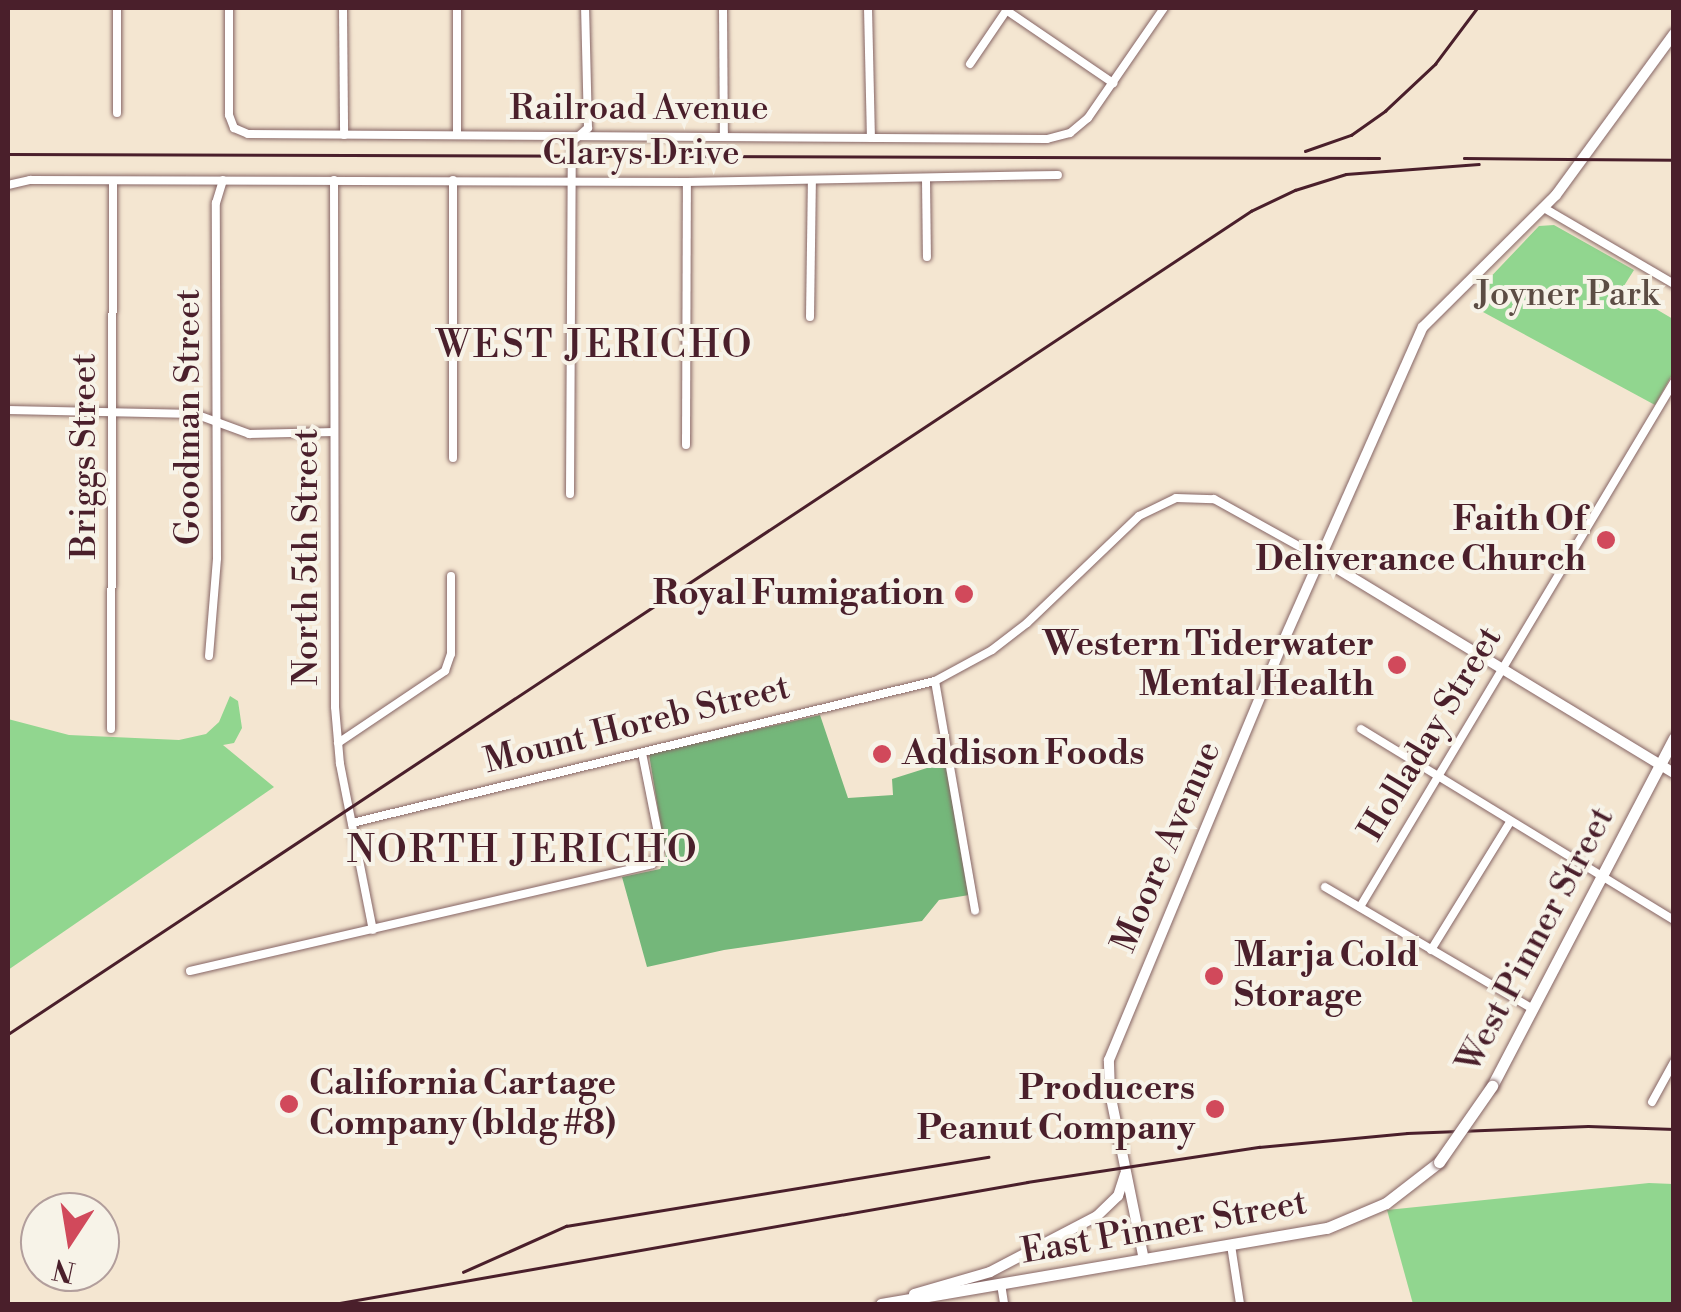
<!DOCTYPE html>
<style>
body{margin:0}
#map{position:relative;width:1681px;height:1312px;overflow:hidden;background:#f4e6d1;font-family:"Libre Bodoni",serif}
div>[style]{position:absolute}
.green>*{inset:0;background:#91d68f}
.forest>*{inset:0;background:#74b77a}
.roads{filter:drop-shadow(0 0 2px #866565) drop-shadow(0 0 2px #866565)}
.minor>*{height:8px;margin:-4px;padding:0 4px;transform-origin:4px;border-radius:4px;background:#fff}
.tertiary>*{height:10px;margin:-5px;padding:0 5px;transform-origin:5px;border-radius:5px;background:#fff}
.secondary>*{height:11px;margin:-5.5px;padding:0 5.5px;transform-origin:5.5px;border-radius:5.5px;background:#fff}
.rail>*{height:2.5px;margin:-1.25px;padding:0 1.25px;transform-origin:1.25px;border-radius:1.25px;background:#4a1f2b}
.bridges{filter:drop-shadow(0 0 2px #866565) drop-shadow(0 0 2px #866565)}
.secondary-bridge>*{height:11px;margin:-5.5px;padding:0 5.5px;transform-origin:5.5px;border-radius:5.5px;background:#fff}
.dots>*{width:28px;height:28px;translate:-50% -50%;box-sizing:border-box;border:5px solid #f7f3e8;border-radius:50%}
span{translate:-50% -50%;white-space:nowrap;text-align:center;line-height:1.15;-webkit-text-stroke:8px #f7f3e8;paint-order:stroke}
.street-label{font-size:35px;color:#4a1f2b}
.park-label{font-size:35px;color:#5c4d44}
.poi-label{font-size:35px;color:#4a1f2b;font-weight:700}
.right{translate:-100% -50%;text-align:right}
.left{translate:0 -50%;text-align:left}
.neighbourhood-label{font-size:38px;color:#4a1f2b;letter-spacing:2.5px}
.frame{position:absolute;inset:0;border:10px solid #4a1f2b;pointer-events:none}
.north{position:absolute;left:20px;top:1192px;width:100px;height:100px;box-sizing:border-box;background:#f7f3e8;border:2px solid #b29e9c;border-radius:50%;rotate:192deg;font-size:28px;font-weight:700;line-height:40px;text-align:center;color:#4a1f2b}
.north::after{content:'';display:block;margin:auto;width:35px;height:45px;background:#d1495b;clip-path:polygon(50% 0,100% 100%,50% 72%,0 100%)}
</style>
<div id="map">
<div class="green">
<div style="clip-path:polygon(1554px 225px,1634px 270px,1622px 289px,1673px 319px,1673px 373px,1655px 405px,1483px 312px,1482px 286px,1539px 226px)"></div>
<div style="clip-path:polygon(230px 696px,238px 701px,242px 728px,234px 743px,223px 745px,274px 787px,8px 970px,8px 719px,69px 735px,179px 740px,206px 734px,219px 722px)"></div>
<div style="clip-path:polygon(1649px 1183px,1673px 1184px,1673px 1304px,1413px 1304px,1387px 1210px)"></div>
</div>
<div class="forest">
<div style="clip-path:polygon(820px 715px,848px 798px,893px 795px,892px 779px,946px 762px,969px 895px,939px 900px,922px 921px,724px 950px,647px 967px,622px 877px,660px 869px,666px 858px,649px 754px)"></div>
</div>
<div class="roads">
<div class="minor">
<div style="left:117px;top:8px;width:105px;rotate:90deg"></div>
<div style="left:229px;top:8px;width:107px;rotate:90deg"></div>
<div style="left:229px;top:115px;width:14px;rotate:69deg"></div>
<div style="left:234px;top:128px;width:15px;rotate:23deg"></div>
<div style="left:248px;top:134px;width:799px;rotate:0.36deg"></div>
<div style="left:1047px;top:139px;width:24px;rotate:-15deg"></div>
<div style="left:1070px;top:133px;width:23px;rotate:-40deg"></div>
<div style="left:1088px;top:118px;width:134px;rotate:-55.4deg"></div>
<div style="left:343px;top:8px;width:127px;rotate:89.5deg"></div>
<div style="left:723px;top:8px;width:129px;rotate:89.6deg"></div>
<div style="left:868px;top:8px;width:130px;rotate:88.7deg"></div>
<div style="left:1006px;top:10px;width:130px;rotate:34.3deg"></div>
<div style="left:970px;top:64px;width:68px;rotate:-55.8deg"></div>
<div style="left:457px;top:135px;width:127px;rotate:-90deg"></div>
<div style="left:334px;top:180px;width:527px;rotate:89.89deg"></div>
<div style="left:335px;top:707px;width:57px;rotate:85deg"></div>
<div style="left:340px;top:764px;width:169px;rotate:78.8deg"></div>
<div style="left:926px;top:180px;width:77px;rotate:89.3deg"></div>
<div style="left:8px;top:185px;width:23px;rotate:-13deg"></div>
<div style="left:30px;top:180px;width:657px;rotate:0.17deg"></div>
<div style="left:687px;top:182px;width:371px;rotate:-1.1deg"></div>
<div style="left:1544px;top:208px;width:151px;rotate:30.3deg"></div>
<div style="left:810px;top:317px;width:136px;rotate:-89.2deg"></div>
<div style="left:8px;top:410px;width:187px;rotate:1.2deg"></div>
<div style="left:195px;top:414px;width:58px;rotate:20.3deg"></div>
<div style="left:249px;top:434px;width:85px;rotate:-1.3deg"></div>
<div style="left:686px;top:445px;width:263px;rotate:-89.8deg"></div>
<div style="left:453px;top:458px;width:278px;rotate:-90deg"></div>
<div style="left:570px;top:494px;width:338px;rotate:-89.7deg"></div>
<div style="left:572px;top:156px;width:15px;rotate:-86deg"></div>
<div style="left:573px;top:141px;width:20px;rotate:-41deg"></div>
<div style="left:588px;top:128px;width:120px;rotate:-91.4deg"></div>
<div style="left:209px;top:656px;width:98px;rotate:-85.3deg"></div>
<div style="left:217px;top:558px;width:355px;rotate:-90.2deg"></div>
<div style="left:216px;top:203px;width:24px;rotate:-73deg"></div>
<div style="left:935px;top:681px;width:233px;rotate:80.1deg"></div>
<div style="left:111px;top:729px;width:546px;rotate:-89.79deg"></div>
<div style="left:1361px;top:729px;width:367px;rotate:31.4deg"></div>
<div style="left:338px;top:743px;width:129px;rotate:-33.9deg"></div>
<div style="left:445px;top:671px;width:18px;rotate:-71deg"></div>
<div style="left:451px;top:654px;width:78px;rotate:-90deg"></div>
<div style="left:352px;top:823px;width:600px;rotate:-13.69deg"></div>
<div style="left:935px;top:681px;width:65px;rotate:-28.5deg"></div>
<div style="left:992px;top:650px;width:44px;rotate:-37.6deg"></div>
<div style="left:1027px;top:623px;width:155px;rotate:-43.7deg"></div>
<div style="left:1139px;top:516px;width:41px;rotate:-25.9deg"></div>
<div style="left:1176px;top:498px;width:38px;rotate:2deg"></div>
<div style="left:1214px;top:499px;width:121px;rotate:29.1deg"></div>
<div style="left:1325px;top:887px;width:241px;rotate:30.4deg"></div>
<div style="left:1360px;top:907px;width:612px;rotate:-59.12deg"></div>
<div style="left:1431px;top:950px;width:150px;rotate:-58.3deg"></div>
<div style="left:190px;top:971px;width:474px;rotate:-13deg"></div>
<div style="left:652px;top:864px;width:18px;rotate:-61deg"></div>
<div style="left:661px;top:848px;width:97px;rotate:-101.3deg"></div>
<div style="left:1652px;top:1102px;width:46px;rotate:-61.2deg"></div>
<div style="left:1231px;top:1245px;width:60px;rotate:81.3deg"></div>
<div style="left:1001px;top:1284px;width:20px;rotate:81deg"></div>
</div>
<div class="tertiary">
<div style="left:1320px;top:558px;width:414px;rotate:31.3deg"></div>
<div style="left:1144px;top:1260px;width:170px;rotate:-101.5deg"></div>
<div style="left:1110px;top:1093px;width:33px;rotate:-92deg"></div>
<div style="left:1109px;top:1060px;width:455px;rotate:-67.4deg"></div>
<div style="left:1284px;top:640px;width:342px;rotate:-66.1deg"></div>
<div style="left:1423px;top:327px;width:187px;rotate:-44.8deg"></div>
<div style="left:1556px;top:195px;width:200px;rotate:-53.8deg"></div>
<div style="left:914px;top:1294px;width:79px;rotate:-16.1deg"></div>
<div style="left:990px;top:1272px;width:121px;rotate:-27.6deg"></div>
<div style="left:1097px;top:1216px;width:29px;rotate:-44deg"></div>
<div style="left:1118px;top:1196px;width:23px;rotate:-72deg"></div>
</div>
<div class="secondary">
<div style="left:1492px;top:1086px;width:393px;rotate:-62.4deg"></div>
<div style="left:881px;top:1304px;width:452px;rotate:-9.7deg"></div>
<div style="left:1327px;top:1228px;width:64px;rotate:-23deg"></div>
<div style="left:1386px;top:1203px;width:67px;rotate:-37.7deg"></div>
</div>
</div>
<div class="rail">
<div style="left:1305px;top:151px;width:49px;rotate:-19.2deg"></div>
<div style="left:1351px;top:135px;width:42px;rotate:-35.2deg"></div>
<div style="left:1385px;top:111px;width:69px;rotate:-43.2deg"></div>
<div style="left:1435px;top:64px;width:70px;rotate:-53.1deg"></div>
<div style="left:8px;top:154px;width:1371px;rotate:0.17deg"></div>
<div style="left:1464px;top:158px;width:210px;rotate:0.5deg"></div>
<div style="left:8px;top:1034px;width:1491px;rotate:-33.51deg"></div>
<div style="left:1251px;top:211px;width:49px;rotate:-25.5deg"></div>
<div style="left:1295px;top:190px;width:53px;rotate:-17.4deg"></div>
<div style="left:1346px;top:174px;width:133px;rotate:-4.3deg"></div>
<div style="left:463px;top:1272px;width:113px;rotate:-24.1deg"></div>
<div style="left:566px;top:1226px;width:428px;rotate:-9.3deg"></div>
<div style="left:334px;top:1304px;width:704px;rotate:-9.98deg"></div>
<div style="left:1027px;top:1182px;width:235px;rotate:-8.6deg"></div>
<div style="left:1259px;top:1147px;width:149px;rotate:-5.4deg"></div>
<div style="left:1407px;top:1133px;width:181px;rotate:-2.2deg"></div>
<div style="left:1588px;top:1126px;width:86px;rotate:2deg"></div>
</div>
<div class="bridges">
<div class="secondary-bridge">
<div style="left:1439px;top:1162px;width:93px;rotate:-55.1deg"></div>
</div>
</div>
<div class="dots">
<div style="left:1606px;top:540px;background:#d1495b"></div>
<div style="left:964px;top:594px;background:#d1495b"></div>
<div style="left:1397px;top:665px;background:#d1495b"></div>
<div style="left:882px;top:754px;background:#d1495b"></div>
<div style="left:1214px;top:976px;background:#d1495b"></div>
<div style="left:289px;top:1104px;background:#d1495b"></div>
<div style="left:1215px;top:1109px;background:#d1495b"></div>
</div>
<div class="street-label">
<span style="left:639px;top:109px">Railroad Avenue</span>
<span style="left:641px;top:154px">Clarys Drive</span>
<span style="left:189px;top:417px;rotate:-90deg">Goodman Street</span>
<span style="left:85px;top:456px;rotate:-90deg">Briggs Street</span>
<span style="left:307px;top:557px;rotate:-90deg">North 5th Street</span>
<span style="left:637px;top:725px;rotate:-14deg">Mount Horeb Street</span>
<span style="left:1431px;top:734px;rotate:-59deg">Holladay Street</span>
<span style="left:1167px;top:847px;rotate:-67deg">Moore Avenue</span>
<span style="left:1536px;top:940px;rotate:-62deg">West Pinner Street</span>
<span style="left:1164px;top:1228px;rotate:-10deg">East Pinner Street</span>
</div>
<div class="park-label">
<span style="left:1567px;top:295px">Joyner Park</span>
</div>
<div class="poi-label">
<span class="right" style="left:1586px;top:540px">Faith Of<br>Deliverance Church</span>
<span class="right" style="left:944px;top:594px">Royal Fumigation</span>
<span class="right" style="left:1374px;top:665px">Western Tiderwater<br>Mental Health</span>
<span class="left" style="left:902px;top:754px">Addison Foods</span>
<span class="left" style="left:1234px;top:976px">Marja Cold<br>Storage</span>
<span class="left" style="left:309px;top:1104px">California Cartage<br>Company (bldg #8)</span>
<span class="right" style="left:1195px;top:1109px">Producers<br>Peanut Company</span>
</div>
<div class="neighbourhood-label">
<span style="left:595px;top:346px">WEST JERICHO</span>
<span style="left:523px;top:851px">NORTH JERICHO</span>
</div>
<div class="frame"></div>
<div class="north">N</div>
</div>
